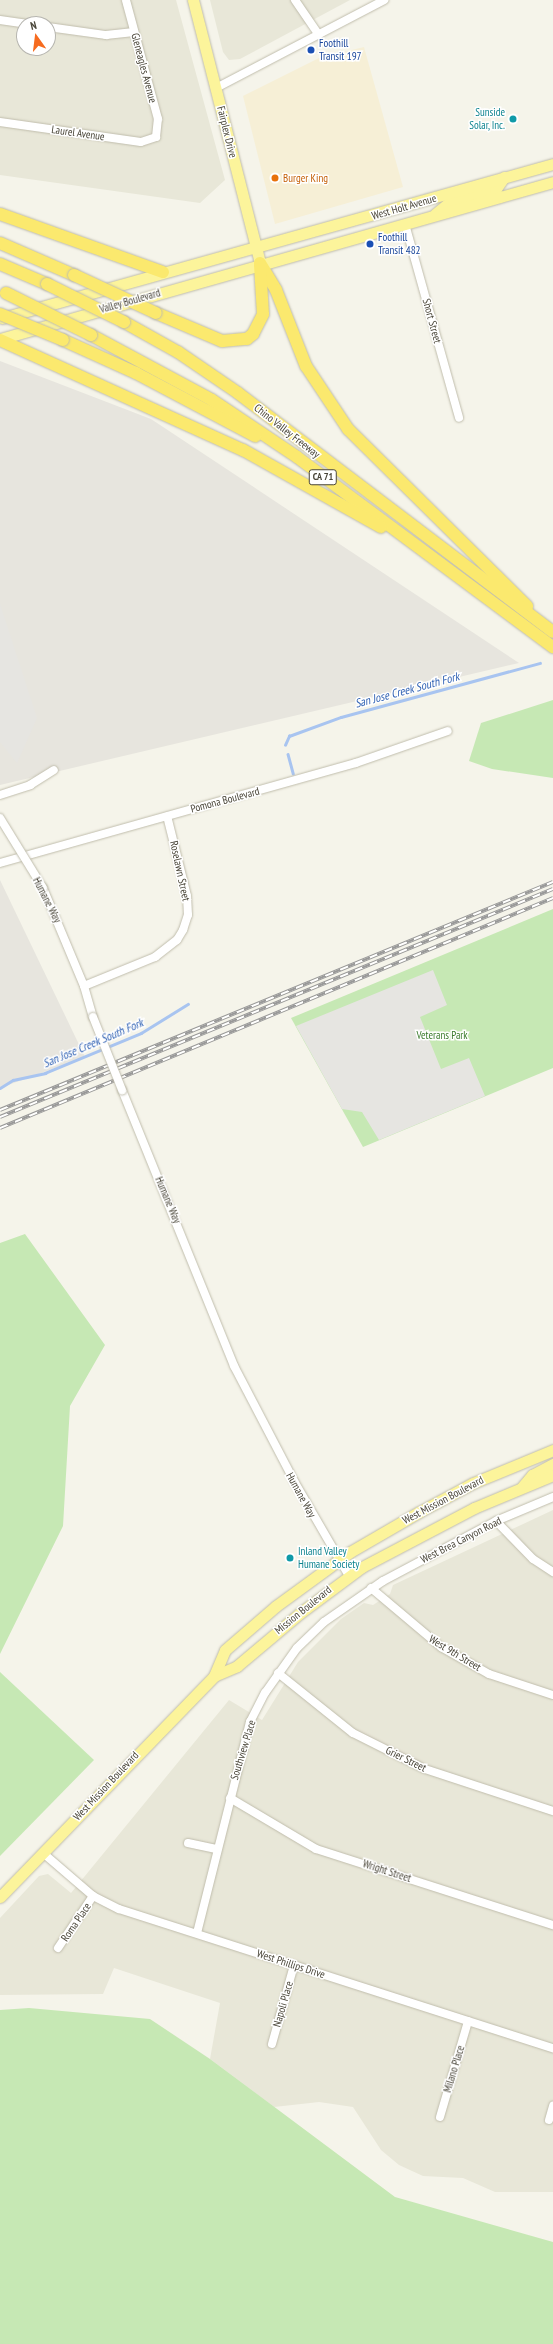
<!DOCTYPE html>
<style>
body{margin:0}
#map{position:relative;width:553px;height:2344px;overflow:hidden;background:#f5f4ea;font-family:"PT Sans Narrow",sans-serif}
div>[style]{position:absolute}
.residential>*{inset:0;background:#e8e7d8}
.commercial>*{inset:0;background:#f6efd6}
.industrial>*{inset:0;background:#e7e5de}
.green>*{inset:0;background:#c6e8b4}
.parking>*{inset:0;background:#e6e5e1}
.stream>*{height:2.5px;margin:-1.25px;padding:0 1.25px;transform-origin:1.25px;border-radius:1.25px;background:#a8c4f0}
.roads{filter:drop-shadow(0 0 1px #c0bdac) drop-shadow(0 0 1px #c0bdac)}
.minor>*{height:8px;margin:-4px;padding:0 4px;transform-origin:4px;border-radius:4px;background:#fff}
.major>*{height:11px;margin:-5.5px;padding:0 5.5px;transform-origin:5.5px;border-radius:5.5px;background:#fcf49b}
.highway>*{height:12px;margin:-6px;padding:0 6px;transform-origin:6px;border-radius:6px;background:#fbe96e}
.rail>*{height:4px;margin-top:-2px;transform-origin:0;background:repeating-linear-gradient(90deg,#fff 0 8px,#989898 0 16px);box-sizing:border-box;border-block:1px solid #989898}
.bridges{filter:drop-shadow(0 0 1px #c0bdac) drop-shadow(0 0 1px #c0bdac)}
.minor-bridge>*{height:8px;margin:-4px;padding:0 4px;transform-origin:4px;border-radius:4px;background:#fff}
.highway-bridge>*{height:12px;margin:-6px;padding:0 6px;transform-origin:6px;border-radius:6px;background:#fbe96e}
.dots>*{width:11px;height:11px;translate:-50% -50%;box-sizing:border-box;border:2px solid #fff;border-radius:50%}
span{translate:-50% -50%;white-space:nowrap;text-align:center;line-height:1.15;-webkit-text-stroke:3px #fff;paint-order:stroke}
.shield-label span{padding:1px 3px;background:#fff;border:1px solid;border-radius:3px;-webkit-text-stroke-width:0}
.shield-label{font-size:10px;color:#494538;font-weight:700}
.transit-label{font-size:11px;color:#164399}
.left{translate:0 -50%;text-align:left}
.street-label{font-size:11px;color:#494538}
.culture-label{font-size:11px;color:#0d838f}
.right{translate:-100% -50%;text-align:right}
.food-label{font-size:11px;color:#c56008}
.park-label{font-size:11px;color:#397a2b}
.water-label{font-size:12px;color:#3263b4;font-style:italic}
.north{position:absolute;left:16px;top:16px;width:40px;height:40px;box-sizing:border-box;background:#fff;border:1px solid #b6b5af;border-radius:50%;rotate:346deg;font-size:11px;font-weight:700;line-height:16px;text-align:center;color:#494538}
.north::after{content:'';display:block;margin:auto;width:14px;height:18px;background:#f66b1f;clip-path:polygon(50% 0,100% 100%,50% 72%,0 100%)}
</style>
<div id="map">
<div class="residential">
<div style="clip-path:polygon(evenodd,0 0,176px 0,225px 180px,200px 203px,0 175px,0 0,24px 24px,48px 24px,48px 48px,24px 48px,24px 24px)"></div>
<div style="clip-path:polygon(210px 0,350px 0,240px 59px,229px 60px,223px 52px)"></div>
<div style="clip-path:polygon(553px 1510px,553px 2192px,495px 2192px,463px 2178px,423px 2176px,399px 2165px,381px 2150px,353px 2107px,319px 2102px,274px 2107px,210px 2059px,220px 2003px,114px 1968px,103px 1994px,0 1995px,0 1918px,39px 1876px,48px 1874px,71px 1893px,229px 1700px,262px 1720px,298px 1662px,341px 1619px,364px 1603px,373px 1605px,390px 1594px,393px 1585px)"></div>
</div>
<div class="commercial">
<div style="clip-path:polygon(364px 47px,403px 187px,275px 224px,243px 96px,319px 58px)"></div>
</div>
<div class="industrial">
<div style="clip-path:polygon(0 361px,151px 419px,519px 663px,0 785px)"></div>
<div style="clip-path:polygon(0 880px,85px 1057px,0 1088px)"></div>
</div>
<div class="green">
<div style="clip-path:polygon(553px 700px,553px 778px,492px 769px,469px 761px,481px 723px)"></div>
<div style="clip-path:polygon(553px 909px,553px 1068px,363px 1147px,291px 1018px)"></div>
<div style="clip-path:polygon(25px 1234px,105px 1345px,70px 1406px,63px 1526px,0 1654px,0 1243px)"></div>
<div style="clip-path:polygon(0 1672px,94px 1760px,0 1856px)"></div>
<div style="clip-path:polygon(29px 2008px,150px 2019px,210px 2059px,395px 2197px,553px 2242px,553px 2344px,0 2344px,0 2010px)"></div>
</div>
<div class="parking">
<div style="clip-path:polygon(0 604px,37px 718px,17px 763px,0 742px)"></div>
<div style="clip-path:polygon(433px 970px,447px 1005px,420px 1017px,441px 1069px,469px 1058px,485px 1096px,379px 1140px,362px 1112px,342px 1109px,296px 1026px)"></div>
</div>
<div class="stream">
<div style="left:285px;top:745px;width:10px;rotate:-66deg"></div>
<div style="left:289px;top:736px;width:55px;rotate:-20.1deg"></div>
<div style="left:341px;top:717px;width:206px;rotate:-15.2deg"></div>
<div style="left:288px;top:754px;width:20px;rotate:75deg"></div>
<div style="left:0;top:1088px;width:15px;rotate:-32deg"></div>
<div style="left:13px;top:1080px;width:33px;rotate:-12deg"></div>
<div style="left:45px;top:1073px;width:104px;rotate:-22.6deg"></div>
<div style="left:141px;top:1033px;width:55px;rotate:-31.7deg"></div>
</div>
<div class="roads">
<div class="minor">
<div style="left:295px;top:0;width:42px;rotate:55.6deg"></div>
<div style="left:0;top:20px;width:30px;rotate:8deg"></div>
<div style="left:48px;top:27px;width:59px;rotate:7.9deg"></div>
<div style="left:106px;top:35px;width:28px;rotate:-6deg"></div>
<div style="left:216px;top:88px;width:190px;rotate:-27.6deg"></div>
<div style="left:0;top:122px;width:142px;rotate:8.1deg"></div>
<div style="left:141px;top:142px;width:16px;rotate:-18deg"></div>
<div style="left:156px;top:137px;width:18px;rotate:-84deg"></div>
<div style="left:158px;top:119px;width:123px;rotate:-105.1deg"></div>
<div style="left:405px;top:224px;width:201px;rotate:74.4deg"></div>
<div style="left:0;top:795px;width:32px;rotate:-18deg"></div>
<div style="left:30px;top:785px;width:28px;rotate:-32deg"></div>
<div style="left:0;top:863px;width:370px;rotate:-15.7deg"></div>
<div style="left:356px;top:763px;width:97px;rotate:-19.2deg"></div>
<div style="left:43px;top:888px;width:106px;rotate:67.3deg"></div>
<div style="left:84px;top:986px;width:32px;rotate:74deg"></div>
<div style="left:84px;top:986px;width:77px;rotate:-22.2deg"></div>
<div style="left:155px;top:957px;width:28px;rotate:-38deg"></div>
<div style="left:177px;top:940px;width:12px;rotate:-59deg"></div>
<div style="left:183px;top:930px;width:16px;rotate:-72deg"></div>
<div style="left:188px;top:915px;width:19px;rotate:-93deg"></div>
<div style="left:187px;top:896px;width:82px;rotate:-104deg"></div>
<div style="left:122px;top:1090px;width:298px;rotate:67.9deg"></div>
<div style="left:234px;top:1366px;width:130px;rotate:62.4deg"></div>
<div style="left:294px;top:1481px;width:110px;rotate:59.9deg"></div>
<div style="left:496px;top:1521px;width:53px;rotate:45.8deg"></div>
<div style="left:533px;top:1559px;width:24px;rotate:33deg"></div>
<div style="left:371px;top:1588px;width:92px;rotate:40.1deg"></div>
<div style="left:441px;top:1647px;width:55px;rotate:29.4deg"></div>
<div style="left:489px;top:1674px;width:67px;rotate:18.2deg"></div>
<div style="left:278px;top:1673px;width:96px;rotate:38.7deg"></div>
<div style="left:353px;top:1733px;width:80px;rotate:26.6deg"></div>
<div style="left:425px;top:1769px;width:135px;rotate:18.2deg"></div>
<div style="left:230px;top:1798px;width:100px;rotate:30.7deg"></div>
<div style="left:316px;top:1849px;width:249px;rotate:17.8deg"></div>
<div style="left:188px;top:1843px;width:30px;rotate:12deg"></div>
<div style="left:43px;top:1853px;width:66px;rotate:40.7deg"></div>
<div style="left:93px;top:1896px;width:29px;rotate:27deg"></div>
<div style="left:119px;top:1909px;width:456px;rotate:17.8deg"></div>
<div style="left:197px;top:1933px;width:218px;rotate:-75.9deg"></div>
<div style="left:250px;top:1722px;width:33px;rotate:-63deg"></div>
<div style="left:265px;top:1693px;width:55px;rotate:-54.6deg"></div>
<div style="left:297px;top:1648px;width:37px;rotate:-44deg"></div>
<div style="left:324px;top:1622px;width:72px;rotate:-34.8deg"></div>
<div style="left:383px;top:1581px;width:128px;rotate:-28deg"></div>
<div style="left:496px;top:1521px;width:62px;rotate:-22.8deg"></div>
<div style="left:58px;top:1948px;width:63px;rotate:-56.1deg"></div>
<div style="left:272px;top:2044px;width:82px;rotate:-74.4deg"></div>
<div style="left:440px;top:2117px;width:100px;rotate:-73.7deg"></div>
<div style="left:549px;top:2120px;width:15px;rotate:-74deg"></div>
</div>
<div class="major">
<div style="left:193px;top:0;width:271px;rotate:75.7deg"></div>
<div style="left:435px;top:214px;width:19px;rotate:-39deg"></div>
<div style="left:450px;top:202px;width:47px;rotate:-14.9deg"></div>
<div style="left:495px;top:190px;width:16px;rotate:-55deg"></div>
<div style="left:2px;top:318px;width:572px;rotate:-15.62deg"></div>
<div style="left:0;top:339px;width:575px;rotate:-15.85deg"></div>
<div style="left:522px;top:1487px;width:16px;rotate:-50deg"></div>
<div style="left:532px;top:1475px;width:24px;rotate:-28deg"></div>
<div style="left:214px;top:1676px;width:25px;rotate:-23deg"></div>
<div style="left:237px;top:1666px;width:82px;rotate:-40.1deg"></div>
<div style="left:300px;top:1613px;width:77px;rotate:-36.6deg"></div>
<div style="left:362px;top:1567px;width:127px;rotate:-27.8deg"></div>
<div style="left:474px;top:1508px;width:86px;rotate:-22.7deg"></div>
<div style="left:0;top:1897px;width:308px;rotate:-45.9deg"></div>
<div style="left:214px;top:1676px;width:28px;rotate:-67deg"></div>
<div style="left:225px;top:1650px;width:67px;rotate:-40.8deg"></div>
<div style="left:276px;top:1606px;width:92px;rotate:-36.1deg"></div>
<div style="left:350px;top:1552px;width:80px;rotate:-30.1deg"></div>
<div style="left:419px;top:1512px;width:61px;rotate:-28.2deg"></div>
<div style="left:473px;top:1483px;width:87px;rotate:-22.4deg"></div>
</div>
<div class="highway">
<div style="left:0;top:214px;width:173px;rotate:19.6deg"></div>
<div style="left:0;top:243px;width:81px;rotate:23.4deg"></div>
<div style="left:260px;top:263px;width:31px;rotate:59deg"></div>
<div style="left:276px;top:290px;width:82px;rotate:68.5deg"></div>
<div style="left:306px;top:366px;width:76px;rotate:56.3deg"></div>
<div style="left:348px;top:429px;width:252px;rotate:44.7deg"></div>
<div style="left:0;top:264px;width:51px;rotate:23.1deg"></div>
<div style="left:156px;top:313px;width:72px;rotate:23deg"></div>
<div style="left:222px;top:341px;width:25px;rotate:-5deg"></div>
<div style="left:247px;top:339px;width:8px;rotate:-40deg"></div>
<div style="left:253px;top:334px;width:22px;rotate:-63deg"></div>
<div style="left:263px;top:314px;width:49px;rotate:-93.5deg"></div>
<div style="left:124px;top:322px;width:62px;rotate:29.1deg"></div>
<div style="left:178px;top:352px;width:73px;rotate:34.3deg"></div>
<div style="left:238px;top:393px;width:395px;rotate:37.2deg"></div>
<div style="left:91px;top:335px;width:137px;rotate:28.2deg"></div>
<div style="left:212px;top:400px;width:102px;rotate:33.8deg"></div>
<div style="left:297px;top:457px;width:319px;rotate:36.6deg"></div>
<div style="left:0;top:340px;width:267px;rotate:24.4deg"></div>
<div style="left:243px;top:450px;width:158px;rotate:29.2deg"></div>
<div style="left:63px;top:340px;width:80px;rotate:24.3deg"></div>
<div style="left:136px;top:373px;width:135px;rotate:27.9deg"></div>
</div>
</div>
<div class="rail">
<div style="left:0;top:1110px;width:598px;rotate:-22.41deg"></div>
<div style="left:0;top:1117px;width:598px;rotate:-22.41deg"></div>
<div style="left:0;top:1128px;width:599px;rotate:-22.58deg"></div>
</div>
<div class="bridges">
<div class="minor-bridge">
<div style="left:0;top:818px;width:82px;rotate:58.4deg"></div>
<div style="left:93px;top:1017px;width:79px;rotate:68.3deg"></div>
</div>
<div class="highway-bridge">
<div style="left:74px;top:275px;width:90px;rotate:24.9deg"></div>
<div style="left:47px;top:284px;width:86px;rotate:26.3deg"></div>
<div style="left:6px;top:293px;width:95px;rotate:26.3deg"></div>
<div style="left:0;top:314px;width:68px;rotate:22.4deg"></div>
</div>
</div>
<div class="dots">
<div style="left:311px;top:50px;background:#1a4fb4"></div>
<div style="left:513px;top:119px;background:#0f9aa8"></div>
<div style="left:275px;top:178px;background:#e8710a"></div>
<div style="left:370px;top:244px;background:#1a4fb4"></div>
<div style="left:290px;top:1558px;background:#0f9aa8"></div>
</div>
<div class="shield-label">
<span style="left:323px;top:477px">CA 71</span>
</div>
<div class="transit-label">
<span class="left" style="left:319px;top:50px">Foothill<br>Transit 197</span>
<span class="left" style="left:378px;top:244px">Foothill<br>Transit 482</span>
</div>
<div class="street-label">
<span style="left:144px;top:68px;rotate:75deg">Gleneagles Avenue</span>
<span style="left:227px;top:132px;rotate:76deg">Fairplex Drive</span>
<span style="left:78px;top:133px;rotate:8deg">Laurel Avenue</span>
<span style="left:404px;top:207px;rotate:-16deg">West Holt Avenue</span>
<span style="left:130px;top:301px;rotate:-16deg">Valley Boulevard</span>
<span style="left:432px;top:321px;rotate:75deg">Short Street</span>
<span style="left:287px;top:431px;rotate:38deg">Chino Valley Freeway</span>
<span style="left:225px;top:800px;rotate:-15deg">Pomona Boulevard</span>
<span style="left:180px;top:871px;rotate:78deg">Roselawn Street</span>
<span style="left:47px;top:900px;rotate:63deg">Humane Way</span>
<span style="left:168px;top:1200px;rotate:67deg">Humane Way</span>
<span style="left:301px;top:1495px;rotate:61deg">Humane Way</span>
<span style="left:443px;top:1500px;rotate:-28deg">West Mission Boulevard</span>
<span style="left:461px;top:1540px;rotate:-27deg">West Brea Canyon Road</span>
<span style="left:303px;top:1610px;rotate:-39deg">Mission Boulevard</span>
<span style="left:455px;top:1653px;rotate:31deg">West 9th Street</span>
<span style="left:243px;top:1750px;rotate:-73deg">Southview Place</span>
<span style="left:406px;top:1759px;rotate:26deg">Grier Street</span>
<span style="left:106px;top:1786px;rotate:-47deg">West Mission Boulevard</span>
<span style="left:387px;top:1871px;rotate:18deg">Wright Street</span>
<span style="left:76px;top:1922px;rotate:-56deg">Roma Place</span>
<span style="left:291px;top:1964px;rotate:18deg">West Phillips Drive</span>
<span style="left:283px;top:2004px;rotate:-74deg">Napoli Place</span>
<span style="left:454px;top:2069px;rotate:-73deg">Milano Place</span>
</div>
<div class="culture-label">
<span class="right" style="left:505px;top:119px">Sunside<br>Solar, Inc.</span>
<span class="left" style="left:298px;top:1558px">Inland Valley<br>Humane Society</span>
</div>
<div class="food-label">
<span class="left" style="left:283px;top:178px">Burger King</span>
</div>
<div class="park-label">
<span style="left:442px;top:1035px">Veterans Park</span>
</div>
<div class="water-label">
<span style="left:407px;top:690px;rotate:-15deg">San Jose Creek South Fork</span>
<span style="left:93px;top:1043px;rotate:-23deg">San Jose Creek South Fork</span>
</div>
<div class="north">N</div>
</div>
